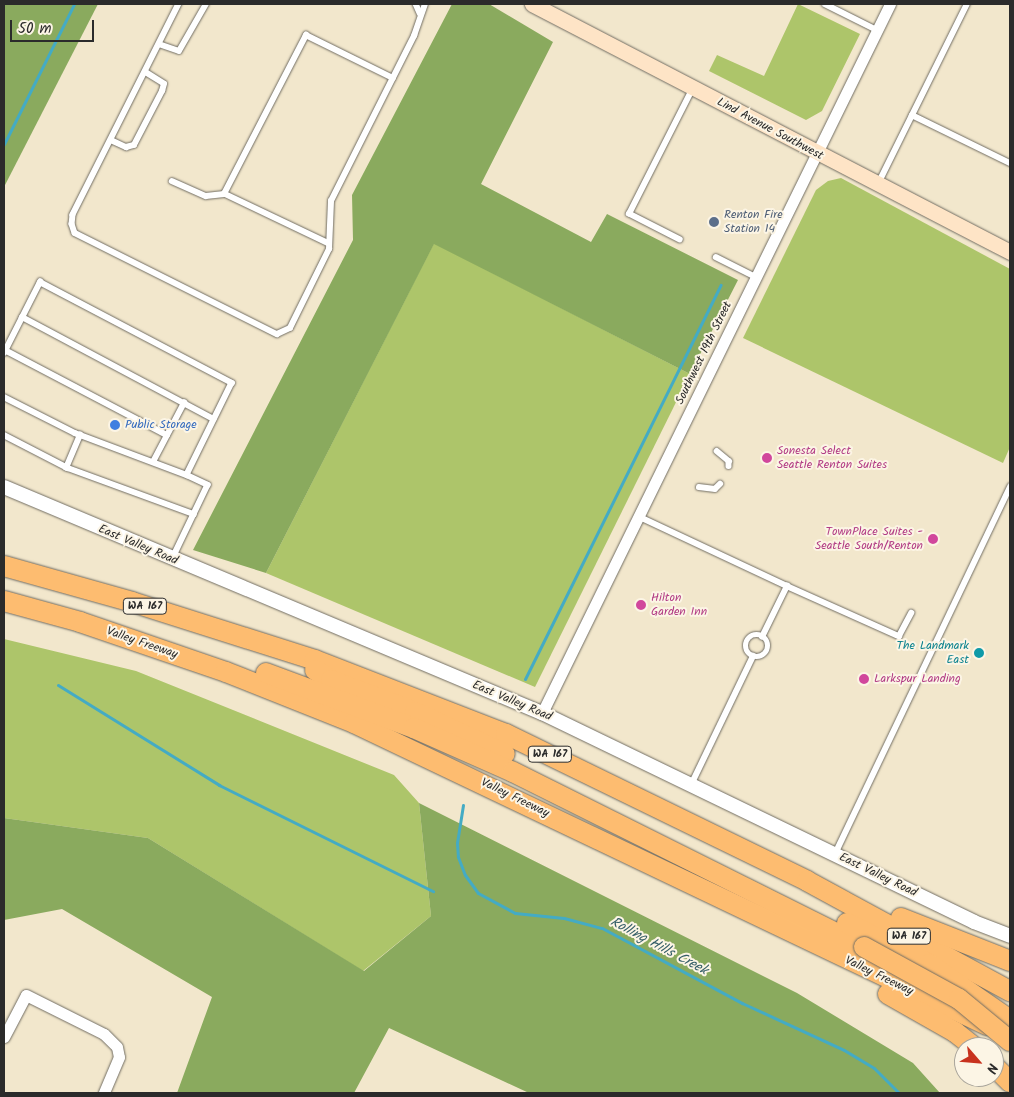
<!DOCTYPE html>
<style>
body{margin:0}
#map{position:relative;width:1014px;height:1097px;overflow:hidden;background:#f2e7cc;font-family:Kalam,sans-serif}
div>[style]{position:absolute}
.green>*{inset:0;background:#adc56a}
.forest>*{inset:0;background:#8aaa5e}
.stream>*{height:3px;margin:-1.5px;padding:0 1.5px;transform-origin:1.5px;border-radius:1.5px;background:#44abc4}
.roads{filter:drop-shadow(0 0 1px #716d63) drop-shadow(0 0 1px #716d63)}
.service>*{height:5.5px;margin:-2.75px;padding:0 2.75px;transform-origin:2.75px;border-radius:2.75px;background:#fff}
.service>.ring{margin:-2.75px;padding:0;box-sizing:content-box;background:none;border:5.5px solid #fff;border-radius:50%}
.minor>*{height:11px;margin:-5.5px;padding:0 5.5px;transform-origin:5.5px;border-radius:5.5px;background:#fff}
.tertiary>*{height:14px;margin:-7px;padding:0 7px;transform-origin:7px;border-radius:7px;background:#fff}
.secondary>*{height:15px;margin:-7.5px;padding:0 7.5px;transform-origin:7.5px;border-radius:7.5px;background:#fee4c6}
.motorway>*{height:20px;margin:-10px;padding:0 10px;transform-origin:10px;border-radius:10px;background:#fdbc70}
.bridges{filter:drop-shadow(0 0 1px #716d63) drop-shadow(0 0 1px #716d63)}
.motorway-bridge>*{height:20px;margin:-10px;padding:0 10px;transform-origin:10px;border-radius:10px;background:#fdbc70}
.dots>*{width:14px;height:14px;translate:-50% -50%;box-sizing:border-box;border:2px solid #fcf5e5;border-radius:50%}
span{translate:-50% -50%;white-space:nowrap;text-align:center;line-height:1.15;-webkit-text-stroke:4px #fcf5e5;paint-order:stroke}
.shield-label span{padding:1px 4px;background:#fcf5e5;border:1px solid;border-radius:4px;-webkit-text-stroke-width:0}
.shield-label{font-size:11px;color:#2b2b2b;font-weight:700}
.street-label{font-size:12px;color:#2b2b2b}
.service-label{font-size:12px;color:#4e5e75}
.left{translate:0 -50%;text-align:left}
.shop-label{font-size:12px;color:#366cbe}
.hotel-label{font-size:12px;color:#b23c85}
.right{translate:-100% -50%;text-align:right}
.culture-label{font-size:12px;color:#0d838f}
.water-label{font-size:14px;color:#355e68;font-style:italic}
.frame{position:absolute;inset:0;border:5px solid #2b2b2b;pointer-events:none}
.north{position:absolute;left:954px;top:1037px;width:50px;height:50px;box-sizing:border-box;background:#fcf5e5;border:1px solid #a8a49b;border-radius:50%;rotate:117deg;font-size:14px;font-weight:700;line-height:20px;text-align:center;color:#2b2b2b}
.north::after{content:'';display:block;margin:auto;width:18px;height:22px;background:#c8321e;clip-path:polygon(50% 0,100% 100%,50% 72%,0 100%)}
.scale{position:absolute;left:10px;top:20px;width:84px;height:22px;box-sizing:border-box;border:2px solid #2b2b2b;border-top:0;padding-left:6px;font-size:15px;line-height:18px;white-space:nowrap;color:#2b2b2b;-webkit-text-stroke:4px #fcf5e5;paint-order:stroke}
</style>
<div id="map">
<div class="green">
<div style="clip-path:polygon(798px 4px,860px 34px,822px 111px,806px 120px,709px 71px,717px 55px,764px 76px)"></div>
<div style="clip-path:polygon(841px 178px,1010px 269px,1010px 447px,1003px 463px,743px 338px,816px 190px,828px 181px)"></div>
<div style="clip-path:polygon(434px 243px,690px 374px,535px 687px,266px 573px)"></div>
<div style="clip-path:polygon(4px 639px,136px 671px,394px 775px,419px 803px,431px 916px,363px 971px,148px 838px,4px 818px)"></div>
</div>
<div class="forest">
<div style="clip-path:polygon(4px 4px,98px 4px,4px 187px)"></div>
<div style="clip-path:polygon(452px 4px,489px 4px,553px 42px,481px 184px,591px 242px,607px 214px,738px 280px,690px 374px,434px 244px,266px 573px,193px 550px,353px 240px,352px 195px)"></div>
<div style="clip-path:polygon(419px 803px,797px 993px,913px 1063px,940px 1093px,529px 1093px,389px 1028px,354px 1093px,177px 1093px,212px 997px,62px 909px,4px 920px,4px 818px,148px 838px,364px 971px,431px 916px)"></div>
</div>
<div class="stream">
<div style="left:4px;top:144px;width:157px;rotate:-63.4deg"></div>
<div style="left:525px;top:679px;width:440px;rotate:-63.6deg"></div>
<div style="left:58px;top:685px;width:190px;rotate:31.8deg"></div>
<div style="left:219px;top:785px;width:239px;rotate:26.4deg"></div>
<div style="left:463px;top:805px;width:38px;rotate:99deg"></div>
<div style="left:457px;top:843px;width:14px;rotate:86deg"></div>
<div style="left:458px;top:857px;width:19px;rotate:69deg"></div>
<div style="left:465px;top:875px;width:22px;rotate:54deg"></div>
<div style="left:478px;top:893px;width:42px;rotate:28.4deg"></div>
<div style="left:515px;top:913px;width:49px;rotate:5.8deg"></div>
<div style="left:564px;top:918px;width:39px;rotate:15deg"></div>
<div style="left:602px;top:928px;width:159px;rotate:28.2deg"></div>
<div style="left:742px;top:1003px;width:112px;rotate:24.7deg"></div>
<div style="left:844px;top:1050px;width:35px;rotate:31deg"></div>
<div style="left:874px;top:1068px;width:35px;rotate:45deg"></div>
</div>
<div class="roads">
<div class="service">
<div style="left:179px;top:4px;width:236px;rotate:116.7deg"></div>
<div style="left:73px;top:215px;width:9px;rotate:96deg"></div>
<div style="left:72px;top:224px;width:9px;rotate:72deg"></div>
<div style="left:75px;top:233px;width:226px;rotate:26.6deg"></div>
<div style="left:277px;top:334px;width:14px;rotate:-25deg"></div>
<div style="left:290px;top:328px;width:88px;rotate:-63.7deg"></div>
<div style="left:329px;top:249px;width:48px;rotate:-87.6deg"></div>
<div style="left:331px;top:201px;width:185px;rotate:-63.3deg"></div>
<div style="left:414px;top:36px;width:34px;rotate:-71deg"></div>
<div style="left:416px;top:4px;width:10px;rotate:66deg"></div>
<div style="left:825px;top:4px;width:58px;rotate:26.6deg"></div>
<div style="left:159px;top:44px;width:21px;rotate:19deg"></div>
<div style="left:179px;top:51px;width:54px;rotate:-60.1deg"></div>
<div style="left:912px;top:115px;width:109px;rotate:26.1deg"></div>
<div style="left:111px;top:140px;width:17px;rotate:25deg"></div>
<div style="left:126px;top:147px;width:8px;rotate:-14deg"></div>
<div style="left:134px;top:145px;width:61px;rotate:-62.6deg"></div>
<div style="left:162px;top:91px;width:7px;rotate:-74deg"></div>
<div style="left:164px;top:84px;width:22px;rotate:-148deg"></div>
<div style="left:172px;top:181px;width:37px;rotate:24deg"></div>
<div style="left:206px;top:196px;width:18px;rotate:-6deg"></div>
<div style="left:879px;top:182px;width:199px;rotate:-63.7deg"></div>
<div style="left:680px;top:240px;width:57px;rotate:-153deg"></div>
<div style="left:629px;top:214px;width:141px;rotate:-63.1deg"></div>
<div style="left:329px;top:244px;width:116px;rotate:-154.5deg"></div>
<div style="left:224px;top:194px;width:179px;rotate:-62.7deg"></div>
<div style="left:306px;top:35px;width:97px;rotate:26.3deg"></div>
<div style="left:716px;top:257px;width:45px;rotate:26.6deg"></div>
<div style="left:22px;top:317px;width:217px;rotate:28deg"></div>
<div style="left:5px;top:350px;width:183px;rotate:27.7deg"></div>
<div style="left:4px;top:353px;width:80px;rotate:-63.1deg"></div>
<div style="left:40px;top:282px;width:217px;rotate:27.7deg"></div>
<div style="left:232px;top:383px;width:102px;rotate:116.1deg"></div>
<div style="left:187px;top:475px;width:23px;rotate:25deg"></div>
<div style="left:208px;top:485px;width:81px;rotate:115.6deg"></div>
<div style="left:4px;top:397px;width:80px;rotate:26.9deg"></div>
<div style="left:75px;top:433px;width:120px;rotate:20.6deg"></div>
<div style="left:4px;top:435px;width:72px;rotate:27.3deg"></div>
<div style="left:68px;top:468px;width:134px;rotate:20.1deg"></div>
<div style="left:717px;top:451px;width:16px;rotate:40deg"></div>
<div style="left:729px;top:461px;width:5px;rotate:90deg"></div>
<div style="left:153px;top:462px;width:67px;rotate:-62.3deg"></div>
<div style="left:66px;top:468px;width:36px;rotate:-67deg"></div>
<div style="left:699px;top:487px;width:16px;rotate:7deg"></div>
<div style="left:715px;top:489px;width:7px;rotate:-45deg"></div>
<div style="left:640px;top:517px;width:162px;rotate:25.1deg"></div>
<div class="ring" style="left:746px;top:635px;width:16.5px;height:16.5px"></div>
<div style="left:762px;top:637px;width:57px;rotate:-63.9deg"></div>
<div style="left:787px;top:586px;width:123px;rotate:24.1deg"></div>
<div style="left:899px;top:636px;width:26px;rotate:-62deg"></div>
<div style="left:691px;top:785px;width:143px;rotate:-64.3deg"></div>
<div style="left:835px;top:854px;width:407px;rotate:-64.5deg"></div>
</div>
<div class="minor">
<div style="left:542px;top:713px;width:790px;rotate:-63.86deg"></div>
<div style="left:4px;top:1037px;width:47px;rotate:-62.4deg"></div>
<div style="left:26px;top:995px;width:87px;rotate:26.6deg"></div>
<div style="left:104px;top:1034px;width:18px;rotate:45deg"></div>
<div style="left:117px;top:1047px;width:10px;rotate:79deg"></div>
<div style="left:119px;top:1057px;width:39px;rotate:113deg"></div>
</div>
<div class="tertiary">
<div style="left:4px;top:487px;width:584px;rotate:22.79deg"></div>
<div style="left:542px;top:713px;width:480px;rotate:25.8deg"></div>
<div style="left:974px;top:922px;width:39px;rotate:21deg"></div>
</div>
<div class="secondary">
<div style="left:532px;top:4px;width:539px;rotate:27.42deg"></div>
</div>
<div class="motorway">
<div style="left:4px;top:566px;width:133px;rotate:15.7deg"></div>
<div style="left:132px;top:602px;width:192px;rotate:17.6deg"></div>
<div style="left:315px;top:660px;width:205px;rotate:21.2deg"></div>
<div style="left:506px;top:734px;width:335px;rotate:26deg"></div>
<div style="left:807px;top:881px;width:231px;rotate:28.5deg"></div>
<div style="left:4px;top:601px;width:79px;rotate:15.4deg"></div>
<div style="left:80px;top:622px;width:154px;rotate:18.9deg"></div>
<div style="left:226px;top:672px;width:138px;rotate:21.7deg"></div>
<div style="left:354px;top:723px;width:701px;rotate:25.51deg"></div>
<div style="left:315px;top:670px;width:19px;rotate:32deg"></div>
<div style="left:331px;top:680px;width:90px;rotate:20.9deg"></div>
<div style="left:415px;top:712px;width:99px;rotate:25deg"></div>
<div style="left:266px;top:673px;width:158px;rotate:20.4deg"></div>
<div style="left:414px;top:728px;width:108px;rotate:24deg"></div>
<div style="left:513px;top:772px;width:392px;rotate:26.5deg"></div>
<div style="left:901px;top:918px;width:117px;rotate:21.5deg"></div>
<div style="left:847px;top:923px;width:92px;rotate:26.6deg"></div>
<div style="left:929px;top:964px;width:98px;rotate:34.7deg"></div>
<div style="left:888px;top:994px;width:77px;rotate:29.6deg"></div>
<div style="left:955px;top:1032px;width:24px;rotate:38deg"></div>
<div style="left:994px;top:1066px;width:23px;rotate:45deg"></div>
</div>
</div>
<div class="bridges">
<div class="motorway-bridge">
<div style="left:864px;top:947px;width:108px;rotate:28.7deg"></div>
<div style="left:959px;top:999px;width:66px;rotate:39.5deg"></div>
</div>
</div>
<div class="dots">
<div style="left:714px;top:222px;background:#5c6f8a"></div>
<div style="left:115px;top:425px;background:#3f7fe0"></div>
<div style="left:767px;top:458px;background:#d1479c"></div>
<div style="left:933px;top:539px;background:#d1479c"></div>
<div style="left:641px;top:605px;background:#d1479c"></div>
<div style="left:979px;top:653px;background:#0f9aa8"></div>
<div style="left:864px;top:679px;background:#d1479c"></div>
</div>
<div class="shield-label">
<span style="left:145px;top:606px">WA 167</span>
<span style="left:550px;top:754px">WA 167</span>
<span style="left:909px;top:936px">WA 167</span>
</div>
<div class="street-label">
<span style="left:770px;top:129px;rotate:28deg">Lind Avenue Southwest</span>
<span style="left:704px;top:353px;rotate:-64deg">Southwest 19th Street</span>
<span style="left:138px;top:545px;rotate:23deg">East Valley Road</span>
<span style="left:142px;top:643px;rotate:19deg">Valley Freeway</span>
<span style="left:512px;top:701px;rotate:23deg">East Valley Road</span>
<span style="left:515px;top:798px;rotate:26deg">Valley Freeway</span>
<span style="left:878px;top:875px;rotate:26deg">East Valley Road</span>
<span style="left:879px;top:976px;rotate:26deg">Valley Freeway</span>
</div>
<div class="service-label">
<span class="left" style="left:724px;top:222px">Renton Fire<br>Station 14</span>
</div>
<div class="shop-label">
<span class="left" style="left:125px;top:425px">Public Storage</span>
</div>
<div class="hotel-label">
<span class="left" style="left:777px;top:458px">Sonesta Select<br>Seattle Renton Suites</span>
<span class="right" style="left:923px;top:539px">TownPlace Suites -<br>Seattle South/Renton</span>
<span class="left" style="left:651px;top:605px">Hilton<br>Garden Inn</span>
<span class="left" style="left:874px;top:679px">Larkspur Landing</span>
</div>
<div class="culture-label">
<span class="right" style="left:969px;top:653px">The Landmark<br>East</span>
</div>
<div class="water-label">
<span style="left:659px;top:946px;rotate:28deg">Rolling Hills Creek</span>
</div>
<div class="frame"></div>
<div class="north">N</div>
<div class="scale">50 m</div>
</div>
